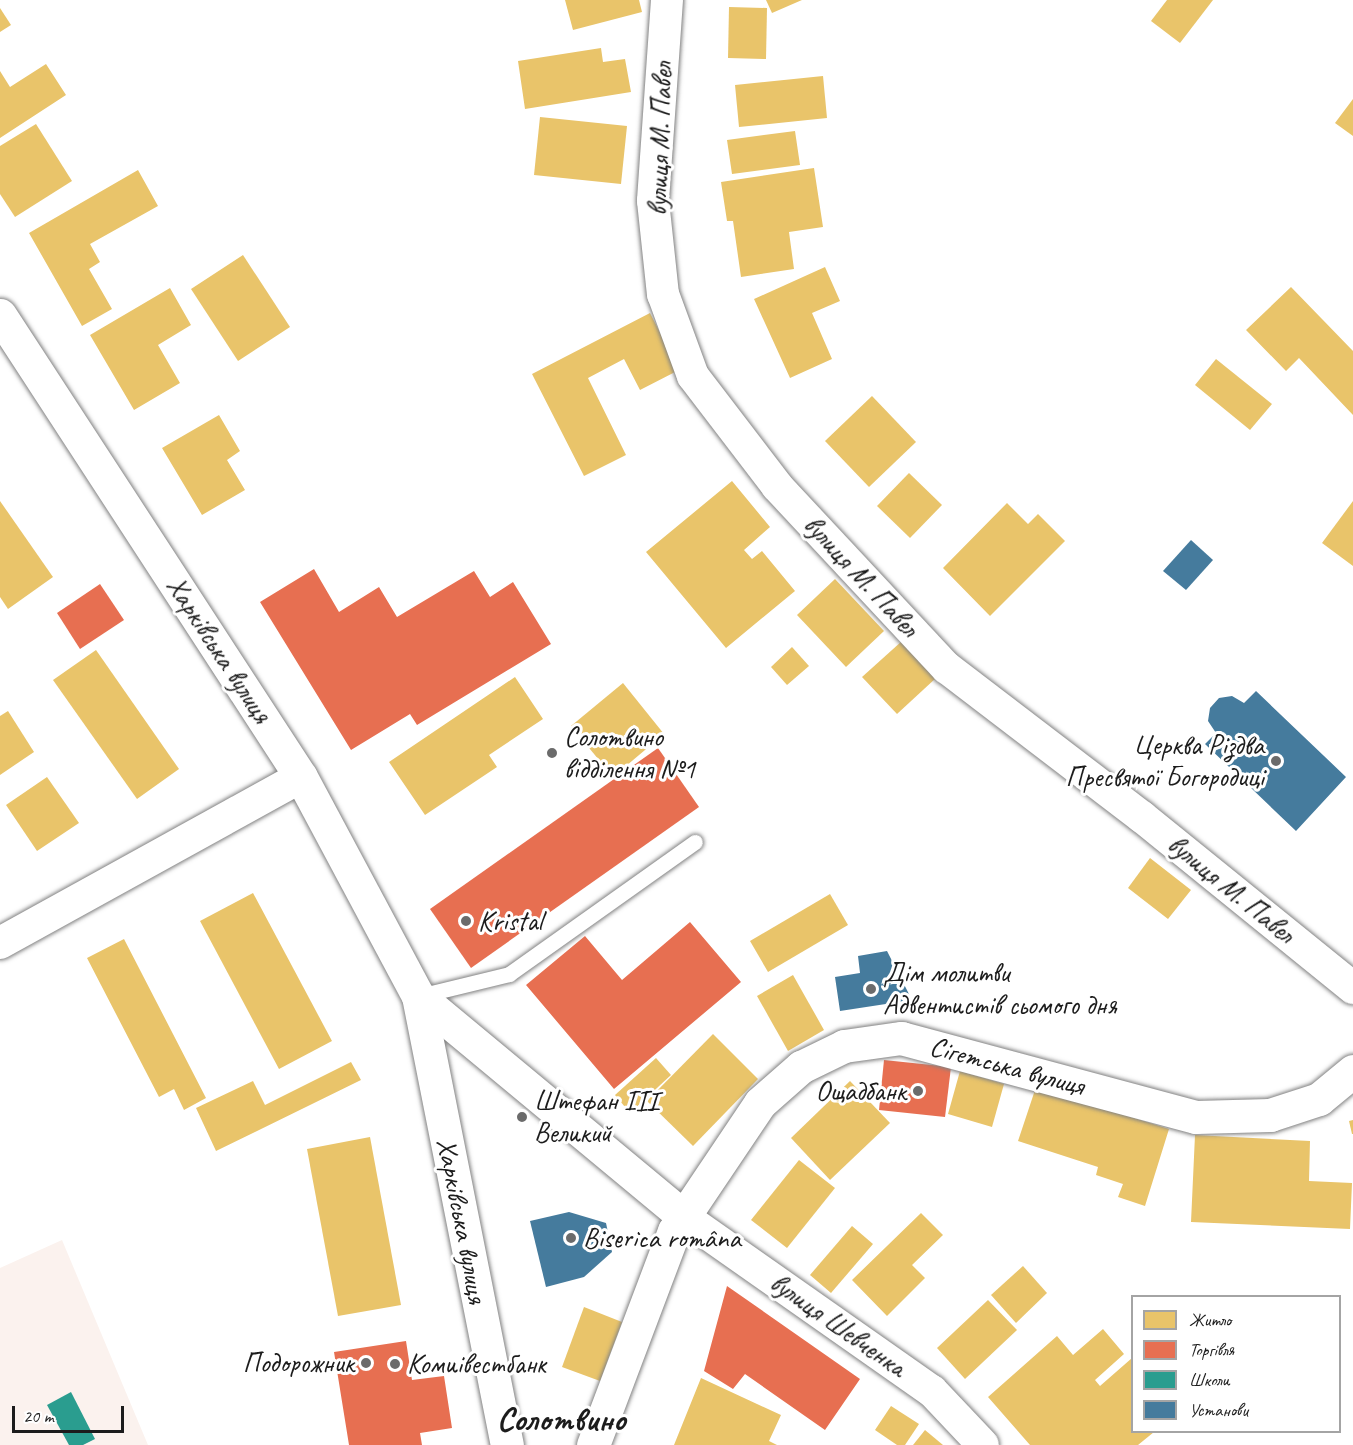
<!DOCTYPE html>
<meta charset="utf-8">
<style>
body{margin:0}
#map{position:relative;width:1353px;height:1445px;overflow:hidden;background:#fff;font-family:Caveat,sans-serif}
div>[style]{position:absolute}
.built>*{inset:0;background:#fbf2ee}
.homes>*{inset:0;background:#e9c46a}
.shops>*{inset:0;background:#e76f51}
.schools>*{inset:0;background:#2a9d8f}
.public>*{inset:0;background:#457b9d}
.roads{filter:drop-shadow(0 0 2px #828282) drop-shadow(0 0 2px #828282)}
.lane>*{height:15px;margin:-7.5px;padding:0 7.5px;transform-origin:7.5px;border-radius:7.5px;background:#fff}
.street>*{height:32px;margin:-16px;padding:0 16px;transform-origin:16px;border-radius:16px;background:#fff}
.secondary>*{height:33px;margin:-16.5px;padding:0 16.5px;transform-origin:16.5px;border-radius:16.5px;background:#fff}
.dots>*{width:16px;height:16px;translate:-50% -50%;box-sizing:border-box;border:3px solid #fff;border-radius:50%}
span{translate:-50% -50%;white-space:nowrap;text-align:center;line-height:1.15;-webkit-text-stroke:6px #fff;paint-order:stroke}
.street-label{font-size:28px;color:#1c1c1c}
.poi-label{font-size:28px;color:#1c1c1c}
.left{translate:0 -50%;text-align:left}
.right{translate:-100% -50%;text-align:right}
.district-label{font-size:34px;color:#1c1c1c;font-weight:700}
.legend{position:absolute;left:1131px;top:1295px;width:210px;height:138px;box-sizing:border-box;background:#fff;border:2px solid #a4a4a4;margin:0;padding:8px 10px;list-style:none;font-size:18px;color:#1c1c1c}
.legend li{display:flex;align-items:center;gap:12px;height:30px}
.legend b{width:30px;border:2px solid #a4a4a4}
.scale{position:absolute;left:12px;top:1406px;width:112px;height:27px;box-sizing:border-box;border:3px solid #1c1c1c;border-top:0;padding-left:8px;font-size:18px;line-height:21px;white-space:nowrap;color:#1c1c1c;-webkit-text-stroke:4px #fff;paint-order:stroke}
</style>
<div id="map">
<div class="built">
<div style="clip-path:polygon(62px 1240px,148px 1445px,0 1445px,0 1268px)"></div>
</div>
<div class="homes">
<div style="clip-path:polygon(565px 0,639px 0,642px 12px,573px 30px)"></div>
<div style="clip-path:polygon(766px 0,802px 0,772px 13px)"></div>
<div style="clip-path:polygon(1167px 0,1213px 0,1180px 43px,1151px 21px)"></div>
<div style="clip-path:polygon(729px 7px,767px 8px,766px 59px,728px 58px)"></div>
<div style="clip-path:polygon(0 8px,11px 25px,0 32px)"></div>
<div style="clip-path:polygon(601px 48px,603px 62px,625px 59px,631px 92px,525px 109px,518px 61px)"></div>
<div style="clip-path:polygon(46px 64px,66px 95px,0 138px,0 71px,10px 87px)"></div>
<div style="clip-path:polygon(823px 76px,827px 118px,739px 127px,735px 85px)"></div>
<div style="clip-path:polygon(1353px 99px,1353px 136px,1335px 123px)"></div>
<div style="clip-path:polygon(540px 117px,627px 126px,621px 184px,534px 175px)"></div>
<div style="clip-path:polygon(36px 124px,72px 181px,15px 217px,0 194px,0 146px)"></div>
<div style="clip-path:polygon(795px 131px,800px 165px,732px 174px,727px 140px)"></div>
<div style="clip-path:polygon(814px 168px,823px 227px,789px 232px,794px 269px,741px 277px,733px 221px,727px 221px,721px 182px)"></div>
<div style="clip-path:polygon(138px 170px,158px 206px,90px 244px,100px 262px,89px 269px,112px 309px,82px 326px,29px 233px)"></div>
<div style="clip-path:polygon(243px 255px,290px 327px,238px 361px,191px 289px)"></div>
<div style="clip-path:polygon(825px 267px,840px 301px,812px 313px,832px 359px,790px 378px,754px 299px)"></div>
<div style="clip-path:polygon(1291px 287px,1353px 351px,1353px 415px,1299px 358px,1286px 371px,1246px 330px)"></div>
<div style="clip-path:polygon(170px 288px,191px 325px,158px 345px,180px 383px,134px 410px,90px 335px)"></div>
<div style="clip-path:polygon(650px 313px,679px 370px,640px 390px,624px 359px,588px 378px,626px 455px,584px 476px,532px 374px)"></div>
<div style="clip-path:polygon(1216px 359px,1272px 404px,1250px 430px,1195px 385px)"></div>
<div style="clip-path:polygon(872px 396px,916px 442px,869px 487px,825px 441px)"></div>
<div style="clip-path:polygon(219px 415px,240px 451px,227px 460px,245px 490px,202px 515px,162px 448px)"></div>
<div style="clip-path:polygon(909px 473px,942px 505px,910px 538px,877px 506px)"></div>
<div style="clip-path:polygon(732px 481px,770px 527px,744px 550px,752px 559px,762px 551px,795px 591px,726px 648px,646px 552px)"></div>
<div style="clip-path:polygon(0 501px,53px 577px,8px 609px,0 597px)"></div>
<div style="clip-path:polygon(1353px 501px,1353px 566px,1322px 543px)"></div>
<div style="clip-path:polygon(1007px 503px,1028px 524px,1038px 514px,1065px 541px,990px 616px,943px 568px)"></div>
<div style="clip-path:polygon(835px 579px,884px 631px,846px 667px,797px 615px)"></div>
<div style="clip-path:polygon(902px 641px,936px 678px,897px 714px,862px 677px)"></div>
<div style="clip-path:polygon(792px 647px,809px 666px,787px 685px,771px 667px)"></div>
<div style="clip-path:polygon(96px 650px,179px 769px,137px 799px,53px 680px)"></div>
<div style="clip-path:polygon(515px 677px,543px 719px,489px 755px,497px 767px,425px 815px,389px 762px)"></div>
<div style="clip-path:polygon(623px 683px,664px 734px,613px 777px,571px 726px)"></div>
<div style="clip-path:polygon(8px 711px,34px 752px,0 775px,0 716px)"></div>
<div style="clip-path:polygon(47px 777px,79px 823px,37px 851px,6px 805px)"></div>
<div style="clip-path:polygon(1150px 858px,1191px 890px,1168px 919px,1128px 888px)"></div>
<div style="clip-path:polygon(253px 893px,332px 1041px,279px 1069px,200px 921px)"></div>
<div style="clip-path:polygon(830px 894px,848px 925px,768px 972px,750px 941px)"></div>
<div style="clip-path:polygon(124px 939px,206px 1098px,184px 1110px,174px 1089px,159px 1097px,87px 958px)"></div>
<div style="clip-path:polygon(793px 975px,824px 1030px,788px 1051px,757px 996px)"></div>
<div style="clip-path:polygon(713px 1034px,758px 1079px,693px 1146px,647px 1101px)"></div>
<div style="clip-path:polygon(656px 1058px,671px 1075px,630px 1113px,615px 1095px)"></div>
<div style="clip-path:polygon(351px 1062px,361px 1080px,216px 1151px,196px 1108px,253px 1081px,265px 1105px)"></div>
<div style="clip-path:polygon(960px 1071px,1004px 1084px,992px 1127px,948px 1114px)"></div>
<div style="clip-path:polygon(850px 1081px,890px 1123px,830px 1180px,791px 1138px)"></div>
<div style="clip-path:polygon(1036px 1087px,1169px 1129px,1145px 1206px,1118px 1197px,1123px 1184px,1096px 1175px,1098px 1167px,1018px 1141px)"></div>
<div style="clip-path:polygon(1353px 1120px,1353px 1134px,1352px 1134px,1349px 1121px)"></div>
<div style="clip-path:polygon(1195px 1135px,1310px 1141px,1309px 1181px,1352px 1183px,1350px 1229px,1191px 1222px)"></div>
<div style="clip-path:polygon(370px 1137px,401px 1305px,338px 1316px,307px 1149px)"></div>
<div style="clip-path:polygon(799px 1160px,835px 1188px,787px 1248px,751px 1220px)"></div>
<div style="clip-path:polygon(921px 1213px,943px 1235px,912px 1265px,925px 1278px,887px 1316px,852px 1280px)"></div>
<div style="clip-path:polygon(852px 1226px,873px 1244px,831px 1293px,810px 1275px)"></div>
<div style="clip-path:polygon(1023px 1266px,1047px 1293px,1016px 1323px,991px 1295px)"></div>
<div style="clip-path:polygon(988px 1300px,1017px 1330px,965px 1379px,937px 1348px)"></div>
<div style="clip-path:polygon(584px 1307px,622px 1322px,600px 1381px,562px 1367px)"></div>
<div style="clip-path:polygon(1103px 1329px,1124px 1354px,1095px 1380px,1100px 1386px,1132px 1358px,1132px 1432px,1154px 1432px,1138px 1445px,1030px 1445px,988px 1397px,1057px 1336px,1073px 1355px)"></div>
<div style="clip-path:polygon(701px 1378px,781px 1415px,769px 1441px,777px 1445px,674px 1445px)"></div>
<div style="clip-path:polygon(891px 1406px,919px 1424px,905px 1445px,897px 1445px,875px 1430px)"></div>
<div style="clip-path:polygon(925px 1430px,943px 1445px,913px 1445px)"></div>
</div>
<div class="shops">
<div style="clip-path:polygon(314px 569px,339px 612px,379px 587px,397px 617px,474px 571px,490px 597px,513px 582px,551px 644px,417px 725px,410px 714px,351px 750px,260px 602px)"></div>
<div style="clip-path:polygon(100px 584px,124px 620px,80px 649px,57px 613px)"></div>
<div style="clip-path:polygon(658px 748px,699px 807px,471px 968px,430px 909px)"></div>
<div style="clip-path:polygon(690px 922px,741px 982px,614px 1089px,526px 985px,585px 936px,622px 980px)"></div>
<div style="clip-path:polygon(884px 1060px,951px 1067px,945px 1117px,879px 1110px)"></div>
<div style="clip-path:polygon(727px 1286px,860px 1379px,825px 1430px,745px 1374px,733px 1389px,704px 1371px)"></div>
<div style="clip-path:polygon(406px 1341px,412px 1380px,444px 1376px,452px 1428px,420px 1433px,422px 1445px,349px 1445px,334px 1352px)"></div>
</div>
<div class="schools">
<div style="clip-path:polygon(71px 1392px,95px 1439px,83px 1445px,69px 1445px,47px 1405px)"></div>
</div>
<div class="public">
<div style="clip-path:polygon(1191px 540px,1213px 560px,1186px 590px,1163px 571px)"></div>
<div style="clip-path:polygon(1256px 691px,1346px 777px,1296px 831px,1205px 744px,1216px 733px,1208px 721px,1210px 708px,1219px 698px,1232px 696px,1244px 703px)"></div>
<div style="clip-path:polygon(887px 951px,912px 1000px,840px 1011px,835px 977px,860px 973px,858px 956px)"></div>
<div style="clip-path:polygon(569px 1212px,606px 1223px,612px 1252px,584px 1277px,546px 1287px,530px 1221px)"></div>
</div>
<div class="roads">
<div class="lane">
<div style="left:419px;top:996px;width:93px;rotate:-13.7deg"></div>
<div style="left:509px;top:974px;width:228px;rotate:-35.4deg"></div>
</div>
<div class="street">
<div style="left:667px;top:0;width:201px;rotate:94deg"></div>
<div style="left:653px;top:201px;width:94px;rotate:83.9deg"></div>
<div style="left:663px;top:294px;width:87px;rotate:69.9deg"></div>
<div style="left:693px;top:376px;width:138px;rotate:52.6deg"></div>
<div style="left:777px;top:486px;width:249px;rotate:47deg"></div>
<div style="left:947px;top:668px;width:245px;rotate:37.4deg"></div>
<div style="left:1142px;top:817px;width:272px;rotate:39deg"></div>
<div style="left:0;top:943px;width:344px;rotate:-28.9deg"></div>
<div style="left:684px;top:1217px;width:303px;rotate:35.1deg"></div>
<div style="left:932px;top:1391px;width:74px;rotate:46.6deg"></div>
</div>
<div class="secondary">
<div style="left:0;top:315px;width:551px;rotate:56.92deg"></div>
<div style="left:301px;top:777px;width:248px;rotate:61.9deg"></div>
<div style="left:418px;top:996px;width:458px;rotate:78.8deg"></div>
<div style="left:418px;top:996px;width:346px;rotate:39.7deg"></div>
<div style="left:593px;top:1445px;width:229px;rotate:-69.3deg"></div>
<div style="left:674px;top:1231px;width:154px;rotate:-56.1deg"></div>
<div style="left:760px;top:1103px;width:55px;rotate:-41.3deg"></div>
<div style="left:801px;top:1067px;width:48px;rotate:-26deg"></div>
<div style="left:844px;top:1046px;width:58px;rotate:-8deg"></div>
<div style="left:901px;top:1038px;width:305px;rotate:15deg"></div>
<div style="left:1196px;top:1117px;width:74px;rotate:-1.5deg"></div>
<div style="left:1270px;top:1115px;width:52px;rotate:-18.1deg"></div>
<div style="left:1319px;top:1099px;width:44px;rotate:-39.5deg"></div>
</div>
</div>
<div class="dots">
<div style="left:552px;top:753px;background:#6b6b6b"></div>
<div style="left:1276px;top:761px;background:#6b6b6b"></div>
<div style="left:466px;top:921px;background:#6b6b6b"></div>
<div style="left:871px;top:989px;background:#6b6b6b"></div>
<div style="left:918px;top:1091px;background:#6b6b6b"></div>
<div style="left:522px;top:1117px;background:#6b6b6b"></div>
<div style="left:571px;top:1238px;background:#6b6b6b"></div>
<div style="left:366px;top:1363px;background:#6b6b6b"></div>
<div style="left:395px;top:1364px;background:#6b6b6b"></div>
</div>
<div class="street-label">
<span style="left:660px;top:139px;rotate:-88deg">вулиця М. Павел</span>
<span style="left:861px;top:576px;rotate:47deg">вулиця М. Павел</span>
<span style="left:219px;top:650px;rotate:57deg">Харківська вулиця</span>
<span style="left:1231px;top:889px;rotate:39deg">вулиця М. Павел</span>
<span style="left:1007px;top:1066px;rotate:15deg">Сігетська вулиця</span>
<span style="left:462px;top:1221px;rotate:79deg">Харківська вулиця</span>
<span style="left:838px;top:1325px;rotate:35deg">вулиця Шевченка</span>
</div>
<div class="poi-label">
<span class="left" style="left:564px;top:753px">Солотвино<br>відділення №1</span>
<span class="right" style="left:1264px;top:761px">Церква Різдва<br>Пресвятої Богородиці</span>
<span class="left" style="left:478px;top:921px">Kristal</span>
<span class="left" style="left:883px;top:989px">Дім молитви<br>Адвентистів сьомого дня</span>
<span class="right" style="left:906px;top:1091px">Ощадбанк</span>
<span class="left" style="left:534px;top:1117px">Штефан III<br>Великий</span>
<span class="left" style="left:583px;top:1238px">Biserica româna</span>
<span class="right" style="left:354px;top:1363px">Подорожник</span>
<span class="left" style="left:407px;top:1364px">Комиівестбанк</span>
</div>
<div class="district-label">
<span style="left:561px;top:1419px">Солотвино</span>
</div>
<ul class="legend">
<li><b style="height:16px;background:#e9c46a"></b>Житло</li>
<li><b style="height:16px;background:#e76f51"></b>Торгівля</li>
<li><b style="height:16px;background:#2a9d8f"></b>Школи</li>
<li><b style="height:16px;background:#457b9d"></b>Установи</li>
</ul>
<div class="scale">20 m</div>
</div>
